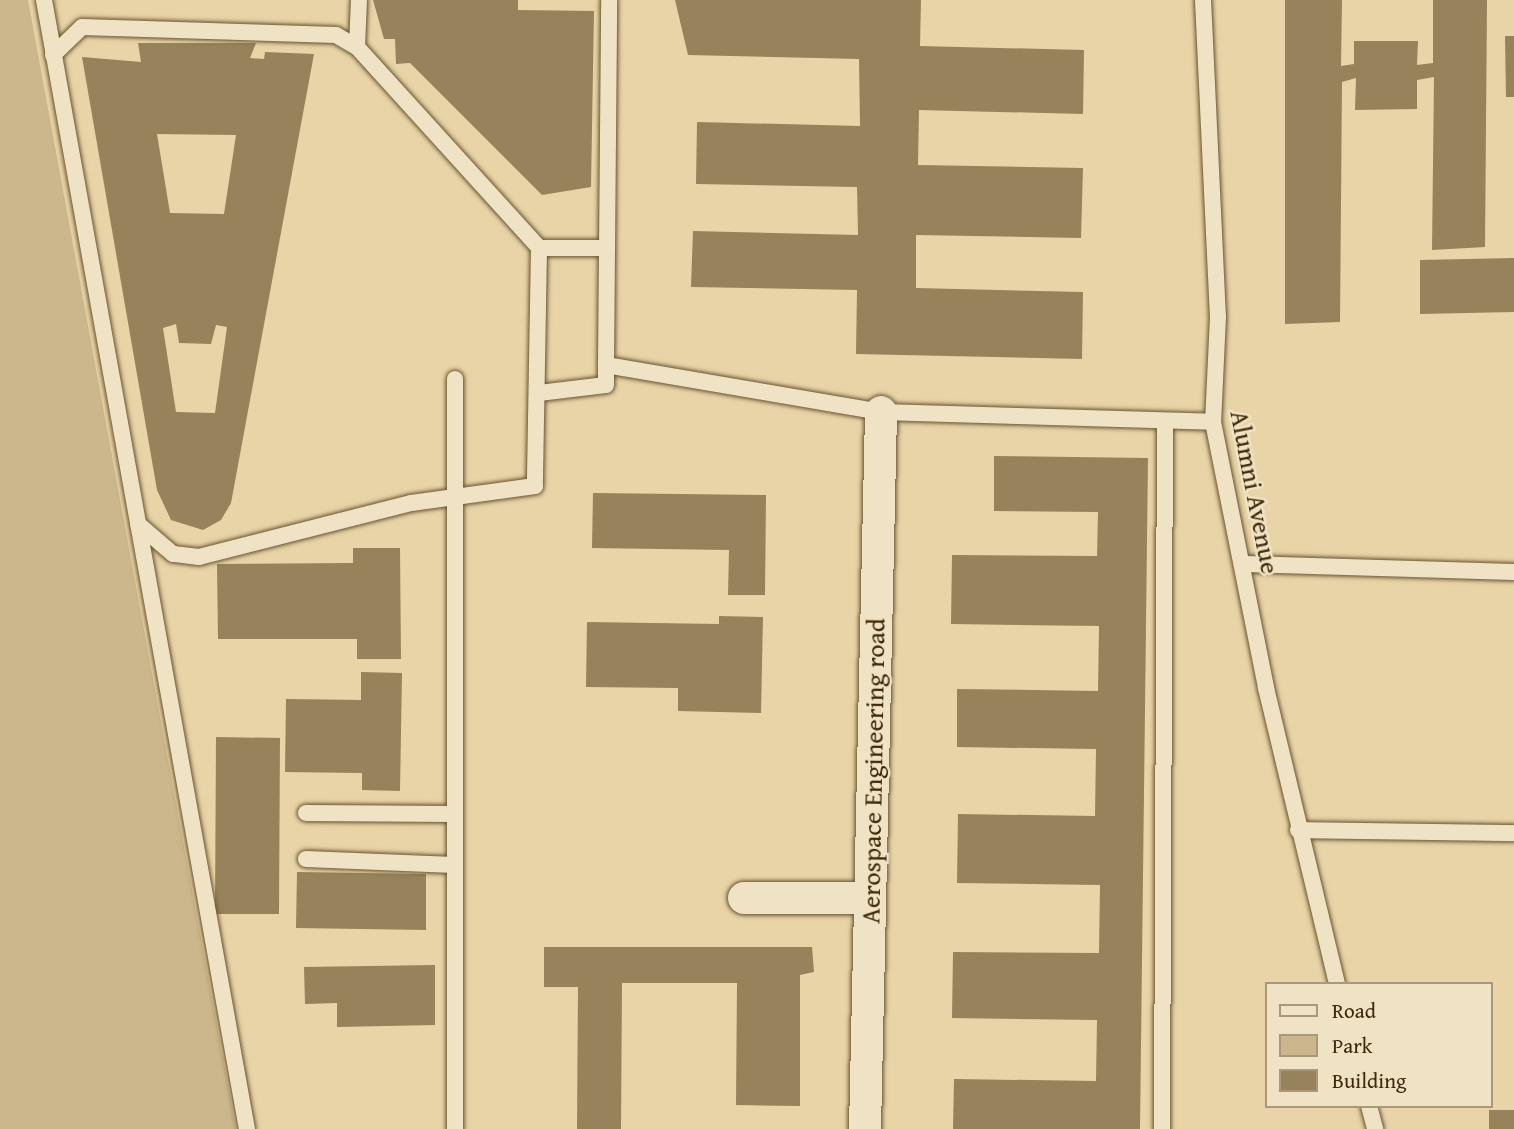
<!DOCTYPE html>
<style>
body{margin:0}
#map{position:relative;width:1514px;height:1129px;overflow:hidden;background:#e8d4a6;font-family:"Gentium Book Plus",serif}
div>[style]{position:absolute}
.green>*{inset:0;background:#cbb78b}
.building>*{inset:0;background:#96825b}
.roads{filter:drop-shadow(0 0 2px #685430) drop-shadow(0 0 2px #685430)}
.service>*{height:16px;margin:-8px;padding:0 8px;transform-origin:8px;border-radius:8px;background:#f0e3c5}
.minor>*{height:32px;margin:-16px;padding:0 16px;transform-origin:16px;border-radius:16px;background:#f0e3c5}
span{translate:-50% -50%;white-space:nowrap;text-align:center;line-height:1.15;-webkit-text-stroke:5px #f0e3c5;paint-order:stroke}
.street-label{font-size:26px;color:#3e2909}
.legend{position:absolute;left:1265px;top:982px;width:228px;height:126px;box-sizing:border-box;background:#f0e3c5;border:2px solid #a9997a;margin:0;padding:9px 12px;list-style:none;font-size:21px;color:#3e2909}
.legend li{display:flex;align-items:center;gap:14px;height:35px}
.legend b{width:35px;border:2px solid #a9997a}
</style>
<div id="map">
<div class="green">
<div style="clip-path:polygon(0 0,28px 0,236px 1129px,0 1129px)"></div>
</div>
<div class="building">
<div style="clip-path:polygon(373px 0,518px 0,518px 10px,594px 11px,591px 187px,542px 195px,410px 63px,396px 64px,395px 39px,384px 39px)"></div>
<div style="clip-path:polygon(675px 0,921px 0,920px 46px,1084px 50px,1083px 114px,919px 110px,918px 165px,1083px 168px,1081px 238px,916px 235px,916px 288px,1083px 292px,1082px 359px,856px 354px,857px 290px,691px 287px,693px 231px,858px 235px,857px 187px,696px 184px,697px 122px,860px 126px,859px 59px,688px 55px)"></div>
<div style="clip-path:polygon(1285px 0,1342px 0,1341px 66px,1354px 64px,1354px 41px,1418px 41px,1417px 65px,1433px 63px,1433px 0,1487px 0,1485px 247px,1432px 250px,1434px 77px,1417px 80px,1417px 109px,1355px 110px,1356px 78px,1342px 82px,1340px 322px,1285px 324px)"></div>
<div style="clip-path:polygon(1505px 36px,1514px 36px,1514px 97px,1506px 97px)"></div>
<div style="clip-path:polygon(evenodd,138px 43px,256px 43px,250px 58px,264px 59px,265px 52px,314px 54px,231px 503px,221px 520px,203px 530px,171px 520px,157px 490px,82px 57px,141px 62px,138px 43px,157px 134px,236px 135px,224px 214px,170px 213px,157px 134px,138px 43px,176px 324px,179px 343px,211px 344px,216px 325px,227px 327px,215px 413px,176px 412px,163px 328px,176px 324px)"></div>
<div style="clip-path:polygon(1514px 258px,1514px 312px,1420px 314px,1420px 260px)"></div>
<div style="clip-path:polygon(994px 456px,1148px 458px,1140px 1129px,953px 1129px,954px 1079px,1096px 1081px,1097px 1020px,952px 1018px,953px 952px,1099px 953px,1100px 885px,957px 883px,958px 814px,1095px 816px,1096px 749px,957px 747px,957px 689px,1098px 691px,1099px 626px,951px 624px,952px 555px,1097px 556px,1098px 512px,994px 511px)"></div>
<div style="clip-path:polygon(593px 493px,766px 495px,765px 595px,728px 595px,729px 550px,592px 548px)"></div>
<div style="clip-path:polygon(353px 548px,400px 548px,401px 659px,357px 659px,357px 639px,218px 639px,217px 564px,353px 563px)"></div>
<div style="clip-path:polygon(719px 616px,763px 617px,761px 713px,678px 711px,678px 688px,586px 687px,587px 622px,719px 624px)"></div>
<div style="clip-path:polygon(361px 672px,402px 673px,400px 791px,362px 790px,362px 773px,285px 772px,286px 699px,361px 700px)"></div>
<div style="clip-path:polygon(216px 737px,280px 738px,279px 914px,215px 914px)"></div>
<div style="clip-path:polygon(297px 872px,426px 874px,426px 930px,296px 928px)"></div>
<div style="clip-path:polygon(544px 947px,812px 947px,814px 972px,800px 975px,800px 1106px,736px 1105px,737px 983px,622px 983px,621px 1129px,577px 1129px,578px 987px,544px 987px)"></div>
<div style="clip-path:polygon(435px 965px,435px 1025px,337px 1027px,337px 1003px,305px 1004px,304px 967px)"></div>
<div style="clip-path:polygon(1489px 1110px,1514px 1110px,1514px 1129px,1489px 1129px)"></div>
</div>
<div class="roads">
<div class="service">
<div style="left:44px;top:0;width:1147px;rotate:79.81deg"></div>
<div style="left:1203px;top:0;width:317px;rotate:87.3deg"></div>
<div style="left:1218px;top:317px;width:105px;rotate:92.7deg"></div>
<div style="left:1213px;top:422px;width:271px;rotate:78.7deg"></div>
<div style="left:1266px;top:688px;width:304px;rotate:76.5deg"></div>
<div style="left:357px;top:47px;width:47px;rotate:-87.6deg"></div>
<div style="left:53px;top:55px;width:40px;rotate:-44deg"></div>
<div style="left:82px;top:27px;width:254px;rotate:1.8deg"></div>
<div style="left:336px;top:35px;width:24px;rotate:30deg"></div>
<div style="left:357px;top:47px;width:271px;rotate:47.8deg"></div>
<div style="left:539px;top:248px;width:238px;rotate:91deg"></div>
<div style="left:535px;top:486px;width:125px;rotate:172.2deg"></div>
<div style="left:411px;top:503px;width:219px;rotate:165.7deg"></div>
<div style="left:199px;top:557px;width:26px;rotate:-173deg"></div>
<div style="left:173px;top:554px;width:46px;rotate:-139.4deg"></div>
<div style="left:539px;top:248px;width:68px"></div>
<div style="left:606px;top:365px;width:365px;rotate:-89.5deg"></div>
<div style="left:539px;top:393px;width:67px;rotate:-6.8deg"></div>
<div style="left:606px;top:385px;width:20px;rotate:-90deg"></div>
<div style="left:606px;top:365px;width:279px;rotate:9.7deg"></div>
<div style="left:881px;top:412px;width:332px;rotate:1.7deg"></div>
<div style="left:1245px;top:564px;width:269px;rotate:1.7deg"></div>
<div style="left:306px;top:813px;width:148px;rotate:0.4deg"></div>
<div style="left:1298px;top:830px;width:216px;rotate:0.8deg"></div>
<div style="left:306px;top:859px;width:148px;rotate:2.3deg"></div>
<div style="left:1369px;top:1106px;width:24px;rotate:75deg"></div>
<div style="left:455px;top:1129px;width:750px;rotate:-90deg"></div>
<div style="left:1162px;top:1129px;width:706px;rotate:-89.76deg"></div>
</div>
<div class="minor">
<div style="left:744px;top:898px;width:126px"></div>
<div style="left:865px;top:1129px;width:717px;rotate:-88.72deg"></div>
</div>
</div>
<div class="street-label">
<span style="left:1255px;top:492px;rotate:79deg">Alumni Avenue</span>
<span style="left:873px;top:771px;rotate:-89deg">Aerospace Engineering road</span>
</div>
<ul class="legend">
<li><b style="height:9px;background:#f0e3c5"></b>Road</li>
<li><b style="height:19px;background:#cbb78b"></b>Park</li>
<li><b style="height:19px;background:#96825b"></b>Building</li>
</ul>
</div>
